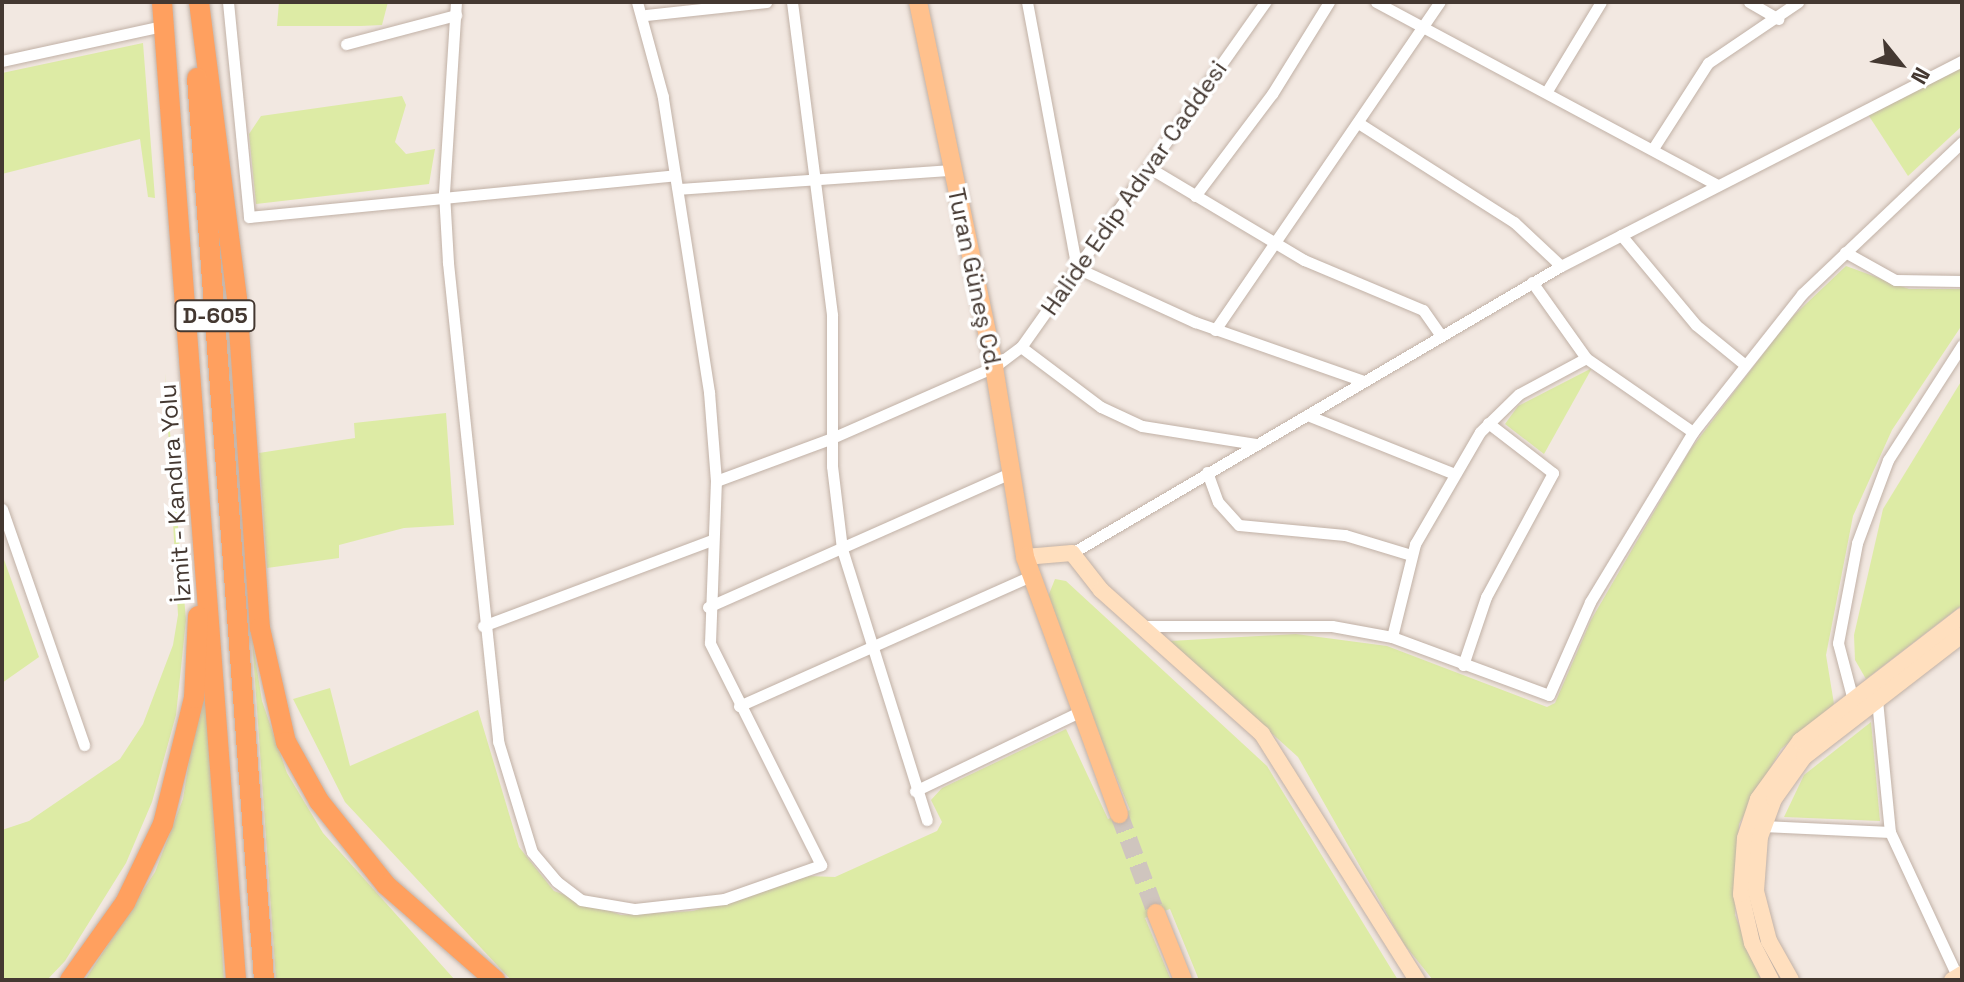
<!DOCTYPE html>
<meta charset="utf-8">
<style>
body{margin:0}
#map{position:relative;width:1964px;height:982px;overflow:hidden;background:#f2e8e1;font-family:"Space Grotesk",sans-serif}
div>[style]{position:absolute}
.green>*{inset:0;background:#ddeba5}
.primary-tunnel>*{height:18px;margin-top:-9px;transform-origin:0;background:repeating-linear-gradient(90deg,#cfc5be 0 18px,transparent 0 27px)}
.roads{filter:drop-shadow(0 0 2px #c1b1a6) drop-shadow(0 0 2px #c1b1a6)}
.street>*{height:11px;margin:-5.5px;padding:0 5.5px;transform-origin:5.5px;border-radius:5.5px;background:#fff}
.secondary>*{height:16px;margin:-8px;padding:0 8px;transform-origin:8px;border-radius:8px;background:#ffdfbe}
.primary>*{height:18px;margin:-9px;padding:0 9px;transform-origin:9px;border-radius:9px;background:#ffc18d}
.highway>*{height:20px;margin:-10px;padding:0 10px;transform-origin:10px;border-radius:10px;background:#ffa05f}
span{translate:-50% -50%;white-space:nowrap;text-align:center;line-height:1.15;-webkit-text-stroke:7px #fff;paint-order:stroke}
.shield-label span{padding:2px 6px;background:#fff;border:2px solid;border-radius:6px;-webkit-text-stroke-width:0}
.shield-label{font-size:22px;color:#443831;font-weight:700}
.street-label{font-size:24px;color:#443831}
.frame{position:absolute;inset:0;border:4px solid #443831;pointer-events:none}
.north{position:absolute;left:1860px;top:24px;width:80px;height:80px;-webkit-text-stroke:6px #fff;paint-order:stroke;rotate:120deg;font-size:22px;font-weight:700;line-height:32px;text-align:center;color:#443831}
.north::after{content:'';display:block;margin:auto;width:28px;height:36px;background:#443831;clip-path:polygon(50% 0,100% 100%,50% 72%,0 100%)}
</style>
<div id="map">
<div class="green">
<div style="clip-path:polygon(279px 2px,388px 2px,382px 25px,361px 26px,277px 26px)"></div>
<div style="clip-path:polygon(143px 43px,155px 198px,148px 197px,140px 139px,2px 174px,2px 73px)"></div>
<div style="clip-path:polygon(1962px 68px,1962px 126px,1908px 176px,1867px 113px)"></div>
<div style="clip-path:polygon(402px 96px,406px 105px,395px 142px,406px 154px,435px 149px,429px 184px,256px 204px,249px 134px,261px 116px)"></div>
<div style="clip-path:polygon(1846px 266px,1909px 289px,1962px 289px,1962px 325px,1892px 430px,1853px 516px,1826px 655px,1834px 704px,1781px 749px,1739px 824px,1735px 915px,1761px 980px,1433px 980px,1404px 944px,1298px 757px,1170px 641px,1296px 634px,1387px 646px,1547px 707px,1555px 703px,1591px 620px,1690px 450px,1789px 320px)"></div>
<div style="clip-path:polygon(1592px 368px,1544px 454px,1505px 424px,1518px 406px)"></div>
<div style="clip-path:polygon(165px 373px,186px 620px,176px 715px,152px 802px,126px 863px,65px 961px,47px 980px,2px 980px,2px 830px,29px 821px,120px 759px,143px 724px,173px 645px,178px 615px)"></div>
<div style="clip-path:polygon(1962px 380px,1962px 605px,1866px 679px,1855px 660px,1854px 635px,1883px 509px)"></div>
<div style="clip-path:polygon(446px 413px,454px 525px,404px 528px,339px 545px,339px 558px,267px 568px,259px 453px,355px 438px,354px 423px)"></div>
<div style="clip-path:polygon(2px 554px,39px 657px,2px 683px)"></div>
<div style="clip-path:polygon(1055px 579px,1066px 581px,1267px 766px,1398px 980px,1199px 980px,1170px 909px,1145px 918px,1171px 980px,511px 980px,345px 802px,293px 699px,330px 688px,350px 766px,478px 710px,519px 847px,554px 891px,621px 915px,693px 911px,809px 876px,835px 877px,937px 831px,942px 822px,931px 800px,942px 788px,1066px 729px,1108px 819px,1130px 810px,1053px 624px,1047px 599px)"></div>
<div style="clip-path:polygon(252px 638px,262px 701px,287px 773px,323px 833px,455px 980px,276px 980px)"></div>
<div style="clip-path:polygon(204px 667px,224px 980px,85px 980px,155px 872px,183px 799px)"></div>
<div style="clip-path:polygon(1871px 722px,1880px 821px,1784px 817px,1804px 775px)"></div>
</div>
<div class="primary-tunnel">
<div style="left:1119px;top:814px;width:106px;rotate:69.5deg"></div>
</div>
<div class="roads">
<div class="street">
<div style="left:228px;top:2px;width:216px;rotate:84.4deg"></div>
<div style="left:249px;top:217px;width:428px;rotate:-5.6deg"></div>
<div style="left:456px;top:2px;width:191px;rotate:93.6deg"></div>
<div style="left:444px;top:193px;width:70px;rotate:86.7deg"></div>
<div style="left:448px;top:263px;width:481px;rotate:84deg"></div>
<div style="left:498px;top:741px;width:116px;rotate:73deg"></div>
<div style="left:532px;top:852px;width:38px;rotate:50deg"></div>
<div style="left:556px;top:881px;width:31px;rotate:37deg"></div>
<div style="left:581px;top:900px;width:55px;rotate:9.5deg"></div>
<div style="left:635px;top:909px;width:90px;rotate:-6.4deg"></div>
<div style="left:724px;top:899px;width:103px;rotate:-19.3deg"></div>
<div style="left:821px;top:865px;width:248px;rotate:-116.6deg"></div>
<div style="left:710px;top:643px;width:162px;rotate:-87.9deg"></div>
<div style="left:716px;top:481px;width:89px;rotate:-94.5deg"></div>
<div style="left:709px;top:392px;width:299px;rotate:-98.9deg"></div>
<div style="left:663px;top:97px;width:98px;rotate:-105.3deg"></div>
<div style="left:792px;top:2px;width:316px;rotate:82.7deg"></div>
<div style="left:832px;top:315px;width:151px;rotate:90deg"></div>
<div style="left:832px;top:466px;width:84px;rotate:83.1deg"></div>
<div style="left:842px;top:549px;width:284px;rotate:72.6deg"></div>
<div style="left:1027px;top:2px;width:271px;rotate:79.4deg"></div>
<div style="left:1077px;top:268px;width:130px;rotate:24.6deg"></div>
<div style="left:1195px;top:322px;width:176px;rotate:19.3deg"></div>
<div style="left:1376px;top:2px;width:386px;rotate:28.2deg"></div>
<div style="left:1749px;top:2px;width:34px;rotate:30deg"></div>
<div style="left:646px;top:15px;width:121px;rotate:-6.2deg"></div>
<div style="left:346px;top:44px;width:114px;rotate:-14.8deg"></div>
<div style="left:2px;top:61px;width:165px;rotate:-12.3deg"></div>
<div style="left:1547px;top:91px;width:104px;rotate:-58.8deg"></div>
<div style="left:1360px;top:124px;width:183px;rotate:32.5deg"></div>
<div style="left:1514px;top:222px;width:64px;rotate:43.1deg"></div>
<div style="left:1654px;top:147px;width:100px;rotate:-57.3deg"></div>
<div style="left:1708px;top:63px;width:109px;rotate:-34.1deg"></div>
<div style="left:1148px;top:167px;width:182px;rotate:30.8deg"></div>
<div style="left:1304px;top:260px;width:129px;rotate:22.8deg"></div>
<div style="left:1423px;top:310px;width:29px;rotate:55deg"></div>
<div style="left:678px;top:189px;width:276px;rotate:-4deg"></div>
<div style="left:1195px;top:196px;width:128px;rotate:-53deg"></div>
<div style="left:1272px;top:94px;width:108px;rotate:-58.2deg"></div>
<div style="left:1621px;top:235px;width:117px;rotate:50.2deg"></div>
<div style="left:1696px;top:325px;width:63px;rotate:39.2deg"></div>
<div style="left:1845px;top:252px;width:57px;rotate:29.2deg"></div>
<div style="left:1895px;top:280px;width:67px;rotate:0.9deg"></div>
<div style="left:1532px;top:282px;width:93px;rotate:54.6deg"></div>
<div style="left:1586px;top:358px;width:130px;rotate:34.7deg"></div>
<div style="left:1215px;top:330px;width:398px;rotate:-55.6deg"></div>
<div style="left:1021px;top:347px;width:100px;rotate:36.9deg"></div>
<div style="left:1101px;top:407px;width:45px;rotate:24.9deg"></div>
<div style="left:1142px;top:426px;width:115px;rotate:9deg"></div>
<div style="left:1307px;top:415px;width:156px;rotate:21.8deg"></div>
<div style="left:1207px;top:472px;width:32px;rotate:70deg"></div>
<div style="left:1218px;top:502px;width:31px;rotate:48deg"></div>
<div style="left:1239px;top:525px;width:106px;rotate:5.4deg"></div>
<div style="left:1345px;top:535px;width:69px;rotate:16.9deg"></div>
<div style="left:716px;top:481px;width:124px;rotate:-20.3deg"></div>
<div style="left:832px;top:438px;width:177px;rotate:-23.7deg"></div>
<div style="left:994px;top:367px;width:34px;rotate:-37deg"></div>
<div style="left:1021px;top:347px;width:423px;rotate:-54.7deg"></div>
<div style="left:2px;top:509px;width:250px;rotate:70.8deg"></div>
<div style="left:1072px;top:553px;width:567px;rotate:-30.41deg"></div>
<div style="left:1561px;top:266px;width:450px;rotate:-27.1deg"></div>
<div style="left:708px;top:607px;width:331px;rotate:-23.9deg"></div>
<div style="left:483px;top:626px;width:245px;rotate:-20.6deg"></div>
<div style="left:1141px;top:626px;width:191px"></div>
<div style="left:1332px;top:626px;width:61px;rotate:10.4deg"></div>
<div style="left:1392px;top:637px;width:167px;rotate:20.3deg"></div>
<div style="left:1549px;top:695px;width:102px;rotate:-66.2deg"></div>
<div style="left:1590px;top:602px;width:199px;rotate:-58.8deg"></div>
<div style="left:1693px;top:432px;width:176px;rotate:-51.7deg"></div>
<div style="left:1802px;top:294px;width:221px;rotate:-43.5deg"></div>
<div style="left:1392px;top:637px;width:96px;rotate:-76.1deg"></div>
<div style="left:1415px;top:544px;width:129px;rotate:-59.9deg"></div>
<div style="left:1480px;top:432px;width:54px;rotate:-44.3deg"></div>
<div style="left:1519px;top:394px;width:76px;rotate:-28.2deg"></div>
<div style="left:1463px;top:665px;width:72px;rotate:-71.3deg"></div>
<div style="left:1486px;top:597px;width:141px;rotate:-61.6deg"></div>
<div style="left:1553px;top:473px;width:82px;rotate:-142.4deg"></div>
<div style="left:1877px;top:700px;width:133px;rotate:84.4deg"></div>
<div style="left:1890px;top:832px;width:159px;rotate:65deg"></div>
<div style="left:1854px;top:704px;width:63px;rotate:-104.7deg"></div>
<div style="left:1838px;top:643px;width:102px;rotate:-79.2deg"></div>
<div style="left:1857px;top:543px;width:89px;rotate:-69.5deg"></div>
<div style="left:1888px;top:460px;width:137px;rotate:-57.2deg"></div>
<div style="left:739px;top:706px;width:320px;rotate:-24deg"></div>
<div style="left:915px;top:791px;width:182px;rotate:-25.7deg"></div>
<div style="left:1763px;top:826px;width:127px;rotate:2.7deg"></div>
</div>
<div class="secondary">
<div style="left:1025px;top:557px;width:47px;rotate:-4.9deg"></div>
<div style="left:1072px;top:553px;width:47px;rotate:51.9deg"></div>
<div style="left:1101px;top:590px;width:216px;rotate:41.8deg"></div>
<div style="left:1262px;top:734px;width:291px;rotate:57.8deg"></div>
<div style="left:1771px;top:980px;width:42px;rotate:-117.2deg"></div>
<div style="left:1752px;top:943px;width:50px;rotate:-102.7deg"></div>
<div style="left:1741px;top:894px;width:56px;rotate:-85.9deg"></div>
<div style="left:1745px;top:838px;width:41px;rotate:-71.6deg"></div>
<div style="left:1758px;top:799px;width:72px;rotate:-54.1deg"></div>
<div style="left:1800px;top:741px;width:205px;rotate:-37.7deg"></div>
<div style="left:1791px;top:980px;width:45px;rotate:-119.4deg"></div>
<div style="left:1769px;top:941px;width:52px;rotate:-104.6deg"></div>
<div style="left:1756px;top:891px;width:54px;rotate:-85.8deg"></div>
<div style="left:1760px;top:837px;width:40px;rotate:-69.8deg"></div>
<div style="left:1774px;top:799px;width:52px;rotate:-54.5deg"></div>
<div style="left:1804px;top:757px;width:200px;rotate:-37.7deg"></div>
<div style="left:1952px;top:980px;width:12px;rotate:-31deg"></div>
</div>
<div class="primary">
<div style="left:918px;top:2px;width:373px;rotate:78.2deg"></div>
<div style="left:994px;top:367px;width:193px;rotate:80.7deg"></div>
<div style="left:1025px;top:557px;width:274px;rotate:69.9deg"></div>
<div style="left:1156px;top:913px;width:72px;rotate:68.1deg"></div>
</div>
<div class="highway">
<div style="left:162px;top:2px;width:981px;rotate:85.67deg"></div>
<div style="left:199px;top:2px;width:300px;rotate:82.7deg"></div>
<div style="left:237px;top:300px;width:329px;rotate:86deg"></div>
<div style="left:260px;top:628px;width:117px;rotate:77.2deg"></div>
<div style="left:286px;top:742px;width:68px;rotate:60.8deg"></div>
<div style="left:319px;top:801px;width:107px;rotate:51.4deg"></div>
<div style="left:386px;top:885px;width:145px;rotate:41.1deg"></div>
<div style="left:197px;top:78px;width:904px;rotate:85.75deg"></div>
<div style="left:70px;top:980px;width:95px;rotate:-54.5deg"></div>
<div style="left:125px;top:903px;width:88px;rotate:-64.3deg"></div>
<div style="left:163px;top:824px;width:130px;rotate:-76.2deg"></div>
<div style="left:194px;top:698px;width:82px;rotate:-87.2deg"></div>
</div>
</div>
<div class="shield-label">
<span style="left:215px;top:316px">D-605</span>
</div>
<div class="street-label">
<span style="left:1134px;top:188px;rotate:-55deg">Halide Edip Adıvar Caddesi</span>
<span style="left:975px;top:279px;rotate:78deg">Turan Güneş Cd.</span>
<span style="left:175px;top:493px;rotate:-94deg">İzmit - Kandıra Yolu</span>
</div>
<div class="frame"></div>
<div class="north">N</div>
</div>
